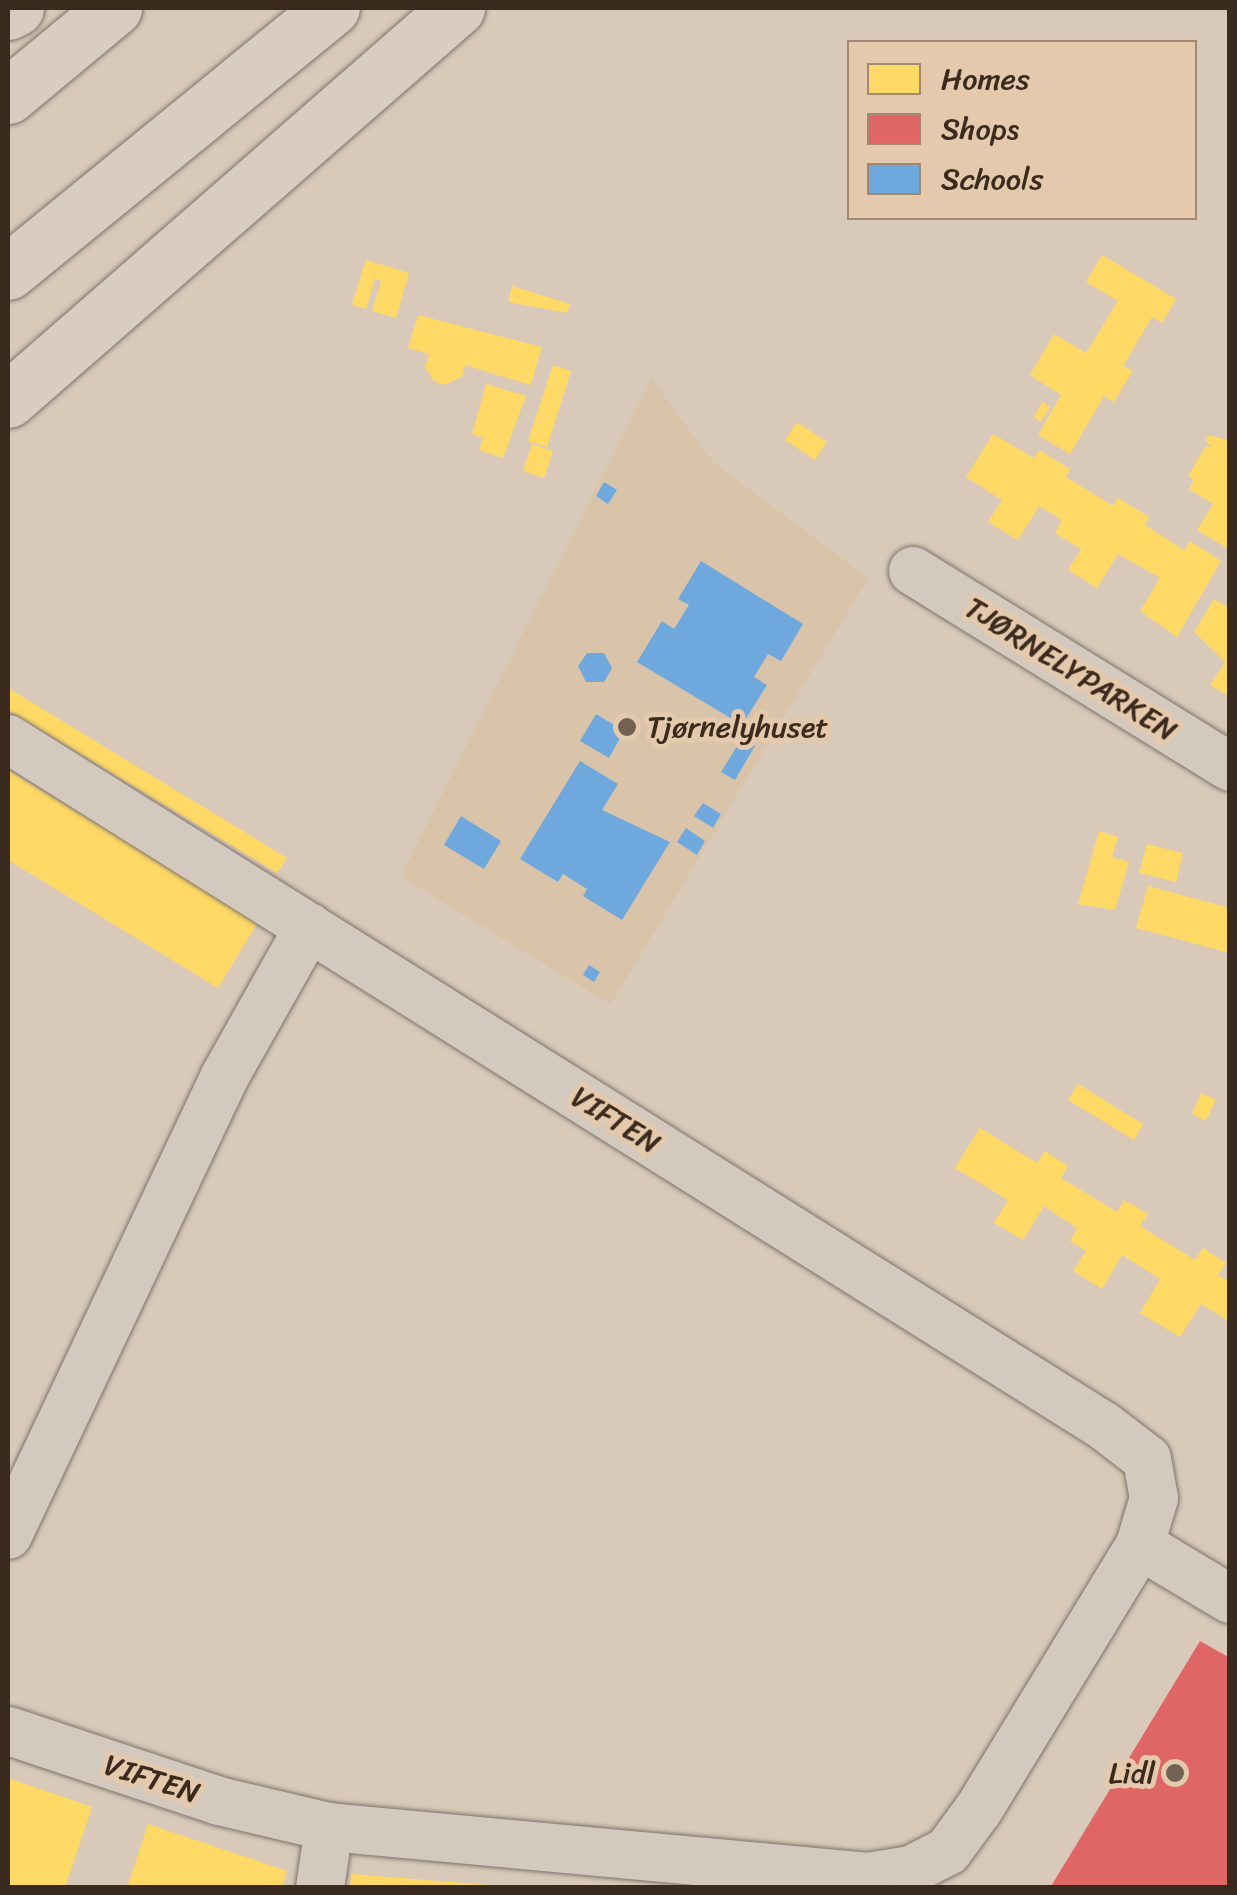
<!DOCTYPE html>
<meta charset="utf-8">
<style>
body{margin:0}
#map{position:relative;width:1237px;height:1895px;overflow:hidden;background:#d8c9b9;font-family:Sriracha,sans-serif}
div>[style]{position:absolute}
.built>*{inset:0;background:#d9c4aa}
.homes>*{inset:0;background:#ffd966}
.shops>*{inset:0;background:#e06666}
.schools>*{inset:0;background:#6fa8dc}
.roads{filter:drop-shadow(0 0 2px #7d7369) drop-shadow(0 0 2px #7d7369)}
.minor>*{height:48px;margin:-24px;padding:0 24px;transform-origin:24px;border-radius:24px;background:#d3c9be}
.highway>*{height:55px;margin:-27.5px;padding:0 27.5px;transform-origin:27.5px;border-radius:27.5px;background:#d9cdc1}
.dots>*{width:28px;height:28px;translate:-50% -50%;box-sizing:border-box;border:5px solid #e5c9ac;border-radius:50%}
span{translate:-50% -50%;white-space:nowrap;text-align:center;line-height:1.15;-webkit-text-stroke:10px #e5c9ac;paint-order:stroke}
.street-label{font-size:30px;color:#3b2a1e}
.poi-label{font-size:30px;color:#3b2a1e}
.left{translate:0 -50%;text-align:left}
.right{translate:-100% -50%;text-align:right}
.frame{position:absolute;inset:0;border:10px solid #3b2a1e;pointer-events:none}
.legend{position:absolute;left:847px;top:40px;width:350px;height:180px;box-sizing:border-box;background:#e5c9ac;border:2px solid #a18973;margin:0;padding:12px 18px;list-style:none;font-size:30px;color:#3b2a1e}
.legend li{display:flex;align-items:center;gap:20px;height:50px}
.legend b{width:50px;border:2px solid #a18973}
</style>
<div id="map">
<div class="built">
<div style="clip-path:polygon(651px 378px,713px 462px,868px 578px,611px 1004px,401px 877px)"></div>
</div>
<div class="homes">
<div style="clip-path:polygon(1102px 255px,1176px 299px,1162px 323px,1152px 317px,1123px 366px,1133px 371px,1114px 402px,1104px 396px,1070px 454px,1038px 435px,1061px 395px,1030px 375px,1054px 334px,1086px 353px,1118px 301px,1086px 282px)"></div>
<div style="clip-path:polygon(366px 260px,409px 273px,396px 318px,372px 311px,381px 281px,375px 279px,366px 309px,352px 305px)"></div>
<div style="clip-path:polygon(512px 286px,570px 304px,567px 313px,508px 302px)"></div>
<div style="clip-path:polygon(418px 315px,542px 347px,531px 385px,465px 365px,462px 377px,444px 385px,434px 381px,425px 367px,429px 354px,408px 348px)"></div>
<div style="clip-path:polygon(553px 365px,571px 371px,547px 447px,528px 441px)"></div>
<div style="clip-path:polygon(486px 384px,526px 396px,503px 458px,479px 450px,483px 438px,472px 434px)"></div>
<div style="clip-path:polygon(1042px 402px,1050px 407px,1041px 422px,1034px 417px)"></div>
<div style="clip-path:polygon(797px 422px,827px 442px,815px 460px,785px 440px)"></div>
<div style="clip-path:polygon(993px 434px,1034px 458px,1039px 450px,1070px 469px,1066px 477px,1113px 506px,1118px 498px,1149px 517px,1145px 525px,1184px 550px,1190px 541px,1221px 561px,1177px 637px,1140px 611px,1160px 578px,1118px 554px,1097px 588px,1068px 570px,1081px 549px,1055px 533px,1062px 520px,1039px 506px,1018px 540px,988px 522px,1002px 500px,966px 477px)"></div>
<div style="clip-path:polygon(1209px 435px,1230px 441px,1230px 550px,1197px 530px,1213px 504px,1189px 489px,1194px 480px,1188px 476px,1205px 447px,1212px 446px,1205px 441px)"></div>
<div style="clip-path:polygon(532px 444px,553px 451px,544px 478px,523px 471px)"></div>
<div style="clip-path:polygon(1214px 599px,1230px 609px,1230px 697px,1210px 685px,1225px 662px,1194px 632px)"></div>
<div style="clip-path:polygon(8px 688px,287px 858px,277px 873px,8px 710px)"></div>
<div style="clip-path:polygon(8px 770px,258px 922px,218px 988px,8px 860px)"></div>
<div style="clip-path:polygon(1099px 831px,1118px 837px,1112px 857px,1129px 862px,1115px 910px,1078px 904px)"></div>
<div style="clip-path:polygon(1147px 844px,1183px 853px,1176px 882px,1139px 873px)"></div>
<div style="clip-path:polygon(1148px 886px,1230px 908px,1230px 953px,1136px 928px)"></div>
<div style="clip-path:polygon(1078px 1084px,1143px 1124px,1134px 1140px,1068px 1100px)"></div>
<div style="clip-path:polygon(1201px 1093px,1216px 1100px,1206px 1121px,1192px 1114px)"></div>
<div style="clip-path:polygon(980px 1128px,1037px 1163px,1045px 1151px,1068px 1166px,1061px 1178px,1117px 1212px,1124px 1200px,1148px 1214px,1140px 1226px,1195px 1260px,1203px 1248px,1226px 1263px,1218px 1275px,1230px 1282px,1230px 1322px,1201px 1304px,1180px 1337px,1140px 1313px,1160px 1279px,1122px 1255px,1102px 1289px,1073px 1271px,1086px 1251px,1070px 1241px,1077px 1228px,1044px 1206px,1023px 1240px,994px 1223px,1008px 1200px,955px 1168px)"></div>
<div style="clip-path:polygon(8px 1778px,92px 1807px,65px 1888px,8px 1888px)"></div>
<div style="clip-path:polygon(148px 1824px,287px 1871px,282px 1888px,127px 1888px)"></div>
<div style="clip-path:polygon(351px 1874px,490px 1885px,490px 1888px,350px 1888px)"></div>
</div>
<div class="shops">
<div style="clip-path:polygon(1200px 1641px,1230px 1658px,1230px 1888px,1050px 1888px)"></div>
</div>
<div class="schools">
<div style="clip-path:polygon(604px 482px,617px 490px,608px 504px,596px 496px)"></div>
<div style="clip-path:polygon(701px 561px,803px 624px,781px 661px,768px 654px,754px 677px,767px 685px,742px 725px,637px 662px,662px 621px,674px 629px,689px 605px,678px 599px)"></div>
<div style="clip-path:polygon(587px 653px,604px 653px,612px 668px,604px 682px,586px 682px,578px 666px)"></div>
<div style="clip-path:polygon(596px 714px,624px 731px,609px 758px,580px 741px)"></div>
<div style="clip-path:polygon(742px 738px,755px 746px,735px 780px,721px 772px)"></div>
<div style="clip-path:polygon(580px 761px,618px 784px,602px 810px,670px 842px,622px 920px,583px 896px,587px 889px,563px 874px,558px 882px,520px 859px)"></div>
<div style="clip-path:polygon(703px 803px,721px 814px,713px 828px,694px 816px)"></div>
<div style="clip-path:polygon(461px 816px,501px 841px,484px 869px,444px 845px)"></div>
<div style="clip-path:polygon(686px 828px,705px 841px,697px 855px,677px 842px)"></div>
<div style="clip-path:polygon(589px 965px,600px 972px,594px 982px,583px 975px)"></div>
</div>
<div class="roads">
<div class="minor">
<div style="left:913px;top:571px;width:373px;rotate:31.7deg"></div>
<div style="left:8px;top:739px;width:1294px;rotate:32.08deg"></div>
<div style="left:1104px;top:1426px;width:54px;rotate:37.5deg"></div>
<div style="left:1147px;top:1459px;width:40px;rotate:80deg"></div>
<div style="left:1154px;top:1498px;width:49px;rotate:106.6deg"></div>
<div style="left:1140px;top:1545px;width:311px;rotate:121.4deg"></div>
<div style="left:978px;top:1810px;width:51px;rotate:126.2deg"></div>
<div style="left:948px;top:1851px;width:42px;rotate:152.8deg"></div>
<div style="left:911px;top:1870px;width:44px;rotate:170.8deg"></div>
<div style="left:868px;top:1877px;width:541px;rotate:-174.7deg"></div>
<div style="left:329px;top:1827px;width:113px;rotate:-166.7deg"></div>
<div style="left:219px;top:1801px;width:222px;rotate:-161.6deg"></div>
<div style="left:8px;top:1535px;width:508px;rotate:-64.7deg"></div>
<div style="left:225px;top:1076px;width:171px;rotate:-60.6deg"></div>
<div style="left:1140px;top:1545px;width:105px;rotate:31deg"></div>
<div style="left:320px;top:1888px;width:62px;rotate:-81.6deg"></div>
</div>
<div class="highway">
<div style="left:8px;top:12px;width:9px;rotate:-27deg"></div>
<div style="left:8px;top:96px;width:138px;rotate:-39.7deg"></div>
<div style="left:8px;top:272px;width:418px;rotate:-39.2deg"></div>
<div style="left:8px;top:400px;width:596px;rotate:-41.12deg"></div>
</div>
</div>
<div class="dots">
<div style="left:627px;top:727px;background:#726254"></div>
<div style="left:1175px;top:1773px;background:#726254"></div>
</div>
<div class="street-label">
<span style="left:1071px;top:669px;rotate:32deg">TJØRNELYPARKEN</span>
<span style="left:616px;top:1120px;rotate:32deg">VIFTEN</span>
<span style="left:152px;top:1779px;rotate:18deg">VIFTEN</span>
</div>
<div class="poi-label">
<span class="left" style="left:647px;top:727px">Tjørnelyhuset</span>
<span class="right" style="left:1155px;top:1773px">Lidl</span>
</div>
<div class="frame"></div>
<ul class="legend">
<li><b style="height:28px;background:#ffd966"></b>Homes</li>
<li><b style="height:28px;background:#e06666"></b>Shops</li>
<li><b style="height:28px;background:#6fa8dc"></b>Schools</li>
</ul>
</div>
